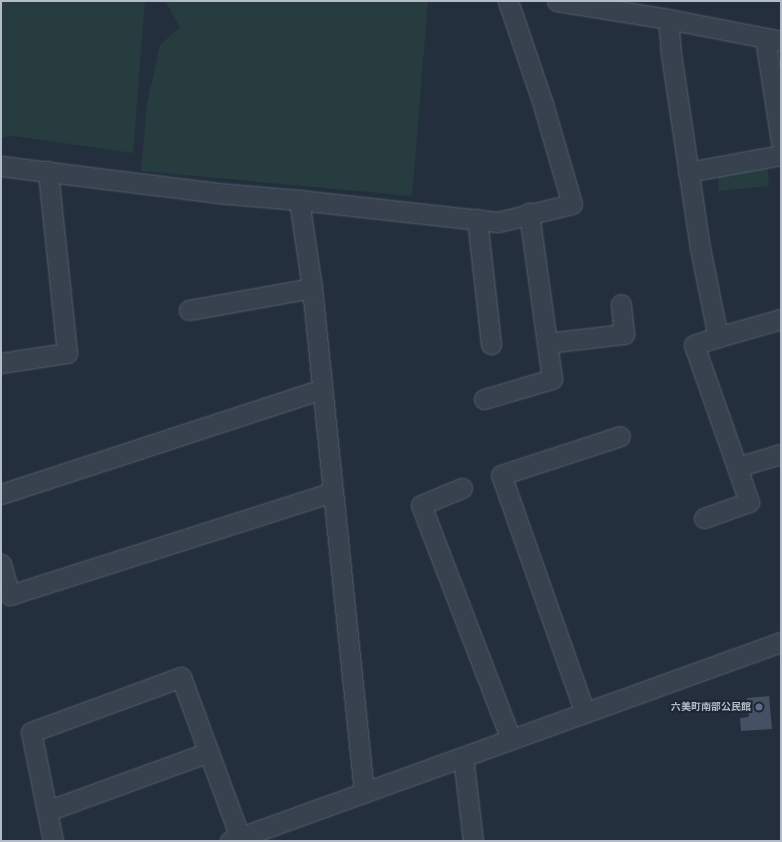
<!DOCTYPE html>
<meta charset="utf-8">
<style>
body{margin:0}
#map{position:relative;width:782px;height:842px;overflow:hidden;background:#242f3e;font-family:Manrope,"Noto Sans JP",sans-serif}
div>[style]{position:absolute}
.green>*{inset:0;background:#263c3f}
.building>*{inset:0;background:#455162}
.roads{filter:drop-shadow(0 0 1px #565f6c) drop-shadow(0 0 1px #565f6c)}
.minor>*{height:19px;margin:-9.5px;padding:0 9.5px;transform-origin:9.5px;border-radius:9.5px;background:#38414e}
.dots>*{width:11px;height:11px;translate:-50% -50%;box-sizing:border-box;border:2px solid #1d2633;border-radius:50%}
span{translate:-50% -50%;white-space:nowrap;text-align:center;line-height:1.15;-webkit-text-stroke:4px #1d2633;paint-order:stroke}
.poi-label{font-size:10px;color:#b4bcc9;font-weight:700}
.right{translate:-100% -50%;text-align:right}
.frame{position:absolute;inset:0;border:2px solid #b4bcc9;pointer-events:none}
</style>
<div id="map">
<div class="green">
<div style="clip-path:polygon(1px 1px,145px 1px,133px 153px,13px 136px,1px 138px)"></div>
<div style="clip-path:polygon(165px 1px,428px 1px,412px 196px,141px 171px,147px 104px,160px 45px,180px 27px)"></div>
<div style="clip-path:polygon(767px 157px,769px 186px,718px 191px,719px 166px)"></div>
</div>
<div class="building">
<div style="clip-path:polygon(769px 696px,772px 729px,741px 731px,740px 718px,749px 717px,747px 698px)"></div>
</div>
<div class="roads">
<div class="minor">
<div style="left:557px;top:1px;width:112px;rotate:9.2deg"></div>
<div style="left:668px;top:19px;width:115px;rotate:11deg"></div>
<div style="left:668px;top:19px;width:35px;rotate:85deg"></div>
<div style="left:671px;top:54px;width:196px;rotate:81.5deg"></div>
<div style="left:700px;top:248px;width:91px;rotate:78.6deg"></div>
<div style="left:718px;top:337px;width:66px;rotate:-15.9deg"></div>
<div style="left:765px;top:38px;width:104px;rotate:81.2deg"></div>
<div style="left:1px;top:166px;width:218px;rotate:7.1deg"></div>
<div style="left:217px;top:193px;width:82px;rotate:4.9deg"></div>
<div style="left:688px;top:172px;width:95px;rotate:-10.4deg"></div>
<div style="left:477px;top:219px;width:126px;rotate:83.6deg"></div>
<div style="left:189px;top:310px;width:125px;rotate:-10.1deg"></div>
<div style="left:718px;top:337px;width:25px;rotate:162deg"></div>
<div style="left:694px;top:345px;width:129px;rotate:70.6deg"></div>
<div style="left:737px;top:467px;width:46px;rotate:-16.5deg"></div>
<div style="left:547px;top:343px;width:78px;rotate:-6.7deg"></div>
<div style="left:624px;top:334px;width:30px;rotate:-96deg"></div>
<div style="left:1px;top:363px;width:67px;rotate:-8.6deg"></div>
<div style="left:67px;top:353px;width:183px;rotate:-96deg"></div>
<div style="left:484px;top:399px;width:71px;rotate:-16.4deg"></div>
<div style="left:552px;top:379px;width:168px;rotate:-97.9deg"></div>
<div style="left:462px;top:488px;width:44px;rotate:157.5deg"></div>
<div style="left:421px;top:505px;width:251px;rotate:69deg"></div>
<div style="left:1px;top:494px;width:338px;rotate:-18.1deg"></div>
<div style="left:704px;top:518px;width:48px;rotate:-19.6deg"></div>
<div style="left:749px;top:502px;width:37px;rotate:-109deg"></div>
<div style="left:1px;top:564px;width:32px;rotate:74deg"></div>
<div style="left:10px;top:595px;width:338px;rotate:-17.7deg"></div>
<div style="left:585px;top:713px;width:252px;rotate:-109.4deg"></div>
<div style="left:501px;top:475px;width:125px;rotate:-18.1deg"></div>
<div style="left:463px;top:757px;width:85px;rotate:83.2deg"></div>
<div style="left:364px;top:792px;width:507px;rotate:-95.89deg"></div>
<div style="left:312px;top:288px;width:89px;rotate:-98.4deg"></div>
<div style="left:299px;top:200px;width:200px;rotate:6.3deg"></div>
<div style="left:498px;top:222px;width:76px;rotate:-13.7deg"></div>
<div style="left:572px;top:204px;width:107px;rotate:-106.2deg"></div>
<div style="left:542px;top:101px;width:106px;rotate:-108.8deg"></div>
<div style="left:47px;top:811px;width:172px;rotate:-20deg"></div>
<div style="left:53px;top:841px;width:111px;rotate:-101.4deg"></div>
<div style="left:31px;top:732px;width:160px;rotate:-20.1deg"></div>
<div style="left:181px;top:677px;width:171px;rotate:69.8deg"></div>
<div style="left:230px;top:841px;width:586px;rotate:-19.86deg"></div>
</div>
</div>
<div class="dots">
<div style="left:759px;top:707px;background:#5c6f8a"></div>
</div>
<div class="poi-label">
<span class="right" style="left:751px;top:707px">六美町南部公民館</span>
</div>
<div class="frame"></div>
</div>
